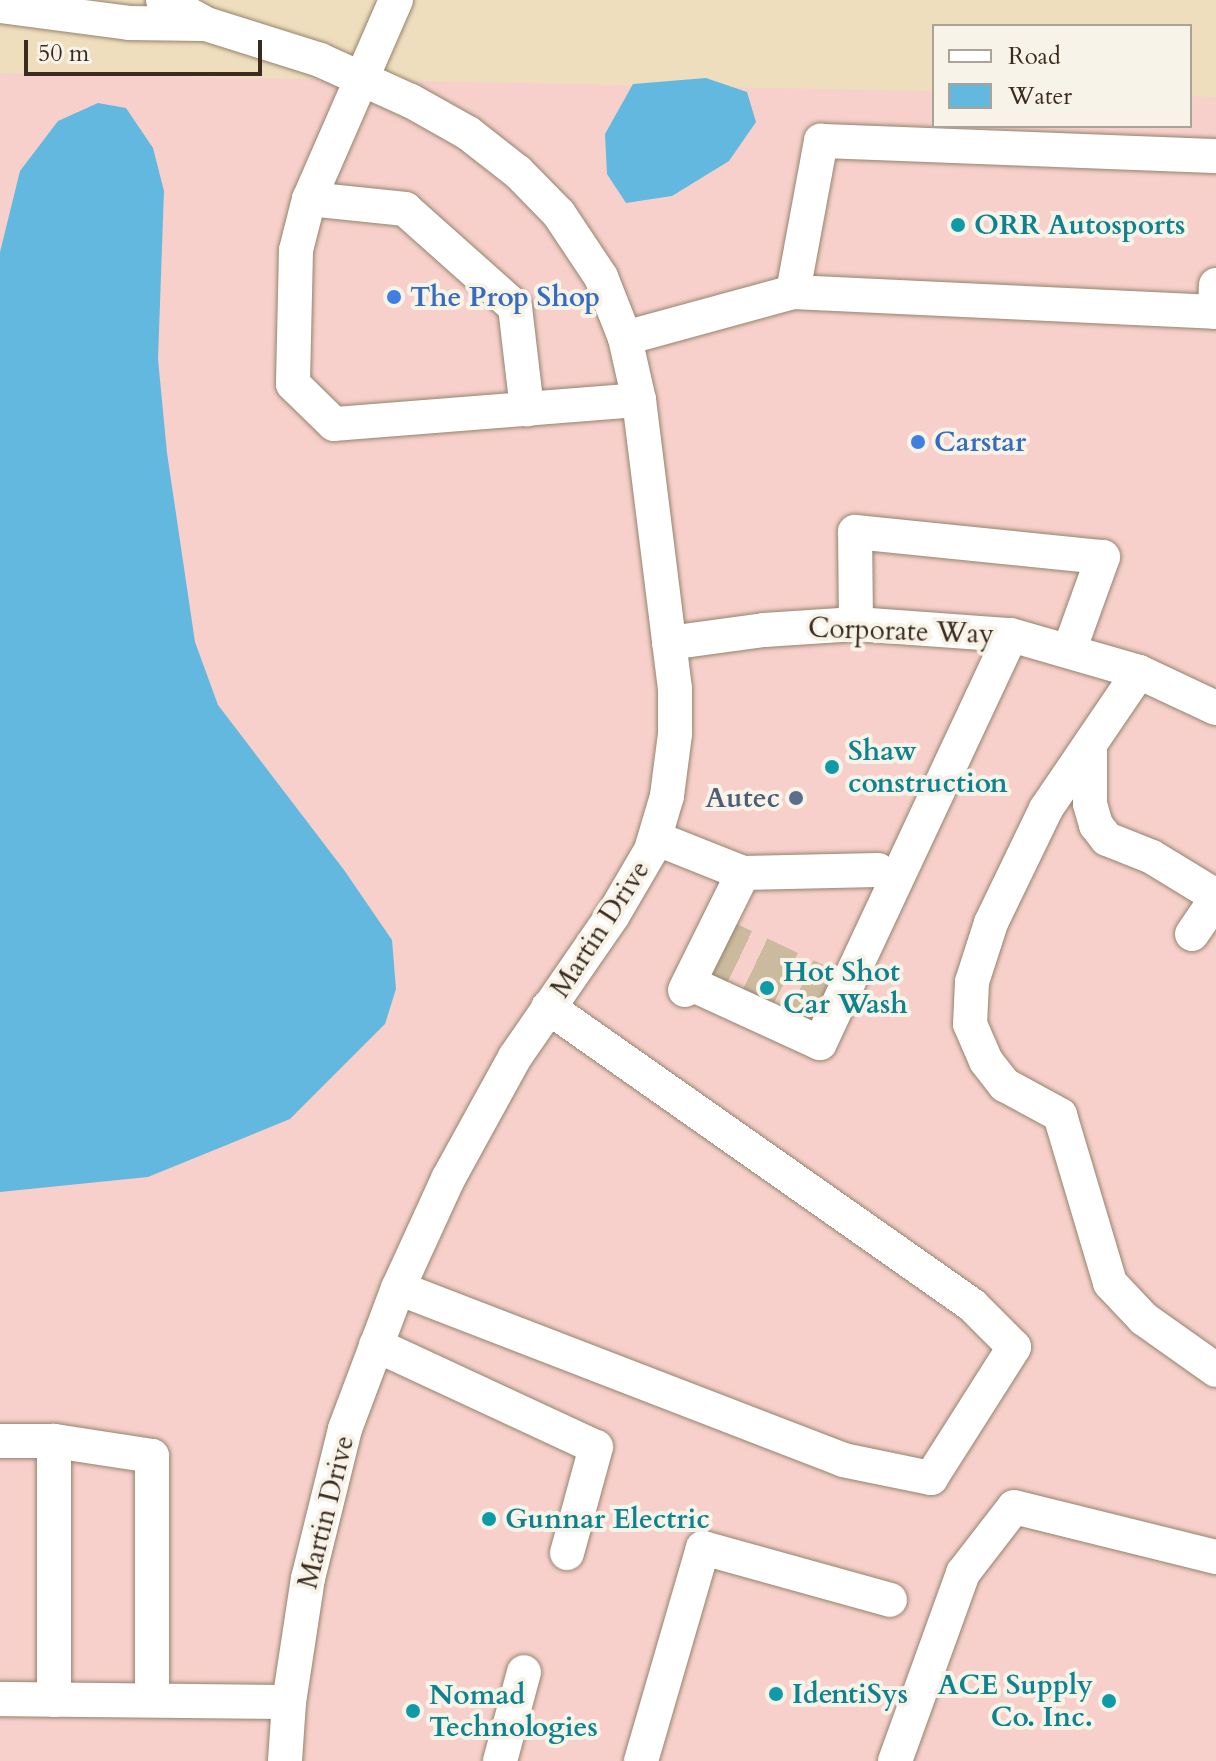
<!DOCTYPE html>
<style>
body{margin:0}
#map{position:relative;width:1216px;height:1761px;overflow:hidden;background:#efdebe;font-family:Cardo,serif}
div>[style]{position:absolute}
.built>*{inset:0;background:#f7d0cb}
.water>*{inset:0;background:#63b8df}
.minor-tunnel>*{height:34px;margin-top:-17px;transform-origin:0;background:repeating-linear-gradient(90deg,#cbba9e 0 34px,transparent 0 51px)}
.roads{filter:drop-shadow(0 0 2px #95846e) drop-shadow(0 0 2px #95846e)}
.minor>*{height:34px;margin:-17px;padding:0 17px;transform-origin:17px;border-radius:17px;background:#fff}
.dots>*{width:22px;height:22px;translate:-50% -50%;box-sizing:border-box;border:4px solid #f7f3e8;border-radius:50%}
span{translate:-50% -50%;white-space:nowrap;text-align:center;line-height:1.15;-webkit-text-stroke:8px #f7f3e8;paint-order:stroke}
.culture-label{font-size:28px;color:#0d838f;font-weight:700}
.left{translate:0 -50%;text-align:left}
.right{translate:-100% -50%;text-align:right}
.shop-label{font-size:28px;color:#366cbe;font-weight:700}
.street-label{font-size:28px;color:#3b2a1e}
.service-label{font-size:28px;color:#4e5e75;font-weight:700}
.legend{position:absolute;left:932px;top:24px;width:260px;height:104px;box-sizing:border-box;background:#f7f3e8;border:2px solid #aca397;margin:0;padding:10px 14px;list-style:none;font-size:24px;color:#3b2a1e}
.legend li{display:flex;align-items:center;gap:16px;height:40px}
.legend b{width:40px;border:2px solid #aca397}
.scale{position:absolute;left:24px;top:40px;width:238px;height:36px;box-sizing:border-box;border:4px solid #3b2a1e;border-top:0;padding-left:10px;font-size:24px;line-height:28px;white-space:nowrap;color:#3b2a1e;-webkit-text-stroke:6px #f7f3e8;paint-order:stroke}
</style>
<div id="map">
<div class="built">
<div style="clip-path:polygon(0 73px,934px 91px,934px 126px,1190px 126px,1190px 96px,1216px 97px,1216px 1761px,0 1761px)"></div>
</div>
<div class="water">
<div style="clip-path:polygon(706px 78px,747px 92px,756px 122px,729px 161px,672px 196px,626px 203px,607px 174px,605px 134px,633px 84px)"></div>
<div style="clip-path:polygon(98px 103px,126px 108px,153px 148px,164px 191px,158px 359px,167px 453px,195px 642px,218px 705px,344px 870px,392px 940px,396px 989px,385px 1024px,290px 1119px,148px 1177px,0 1192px,0 252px,20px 171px,58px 121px)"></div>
</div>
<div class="minor-tunnel">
<div style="left:714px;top:932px;width:145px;rotate:25.3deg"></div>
<div style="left:700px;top:961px;width:144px;rotate:25.9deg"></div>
</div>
<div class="roads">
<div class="minor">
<div style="left:163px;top:0;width:49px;rotate:29.2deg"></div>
<div style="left:206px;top:24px;width:120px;rotate:17.5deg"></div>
<div style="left:320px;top:60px;width:100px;rotate:24.3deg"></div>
<div style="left:411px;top:101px;width:65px;rotate:29.3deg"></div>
<div style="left:468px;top:133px;width:63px;rotate:38deg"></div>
<div style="left:518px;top:172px;width:59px;rotate:45.7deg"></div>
<div style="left:559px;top:214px;width:76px;rotate:56.3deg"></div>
<div style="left:601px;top:277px;width:66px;rotate:68.5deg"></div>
<div style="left:625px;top:338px;width:64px;rotate:77.3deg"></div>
<div style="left:639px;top:400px;width:290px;rotate:82.9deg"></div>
<div style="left:675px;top:688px;width:46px;rotate:90deg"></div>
<div style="left:675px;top:734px;width:63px;rotate:97.4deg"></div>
<div style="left:667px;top:796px;width:56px;rotate:106.5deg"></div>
<div style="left:651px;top:850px;width:75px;rotate:120.3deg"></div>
<div style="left:613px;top:915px;width:173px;rotate:124.6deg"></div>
<div style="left:515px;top:1057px;width:139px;rotate:118.8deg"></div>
<div style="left:448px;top:1179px;width:120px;rotate:114.6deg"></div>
<div style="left:398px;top:1288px;width:151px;rotate:110.6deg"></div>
<div style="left:345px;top:1429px;width:154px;rotate:103.9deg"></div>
<div style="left:308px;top:1578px;width:125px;rotate:98.7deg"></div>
<div style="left:289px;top:1702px;width:59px;rotate:93.9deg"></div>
<div style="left:396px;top:0;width:217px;rotate:113.6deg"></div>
<div style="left:309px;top:199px;width:53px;rotate:104.3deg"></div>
<div style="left:296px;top:250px;width:134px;rotate:91.3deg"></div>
<div style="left:293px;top:384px;width:57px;rotate:44.3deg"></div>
<div style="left:334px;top:424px;width:306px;rotate:-4.5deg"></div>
<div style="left:0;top:6px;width:130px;rotate:7.5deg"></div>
<div style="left:129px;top:23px;width:74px;rotate:0.8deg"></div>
<div style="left:309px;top:199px;width:97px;rotate:5.9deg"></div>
<div style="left:405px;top:209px;width:147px;rotate:41.7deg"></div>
<div style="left:515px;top:307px;width:103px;rotate:83.3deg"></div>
<div style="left:793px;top:292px;width:154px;rotate:-79.5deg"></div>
<div style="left:821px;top:141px;width:395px;rotate:2.2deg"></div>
<div style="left:625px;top:338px;width:174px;rotate:-15.3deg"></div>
<div style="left:793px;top:292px;width:422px;rotate:2.7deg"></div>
<div style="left:1215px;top:312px;width:27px;rotate:-88deg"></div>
<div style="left:856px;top:624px;width:92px;rotate:-90.6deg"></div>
<div style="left:855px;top:532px;width:249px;rotate:5.8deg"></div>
<div style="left:1103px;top:557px;width:100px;rotate:109.9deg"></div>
<div style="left:669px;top:643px;width:96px;rotate:-7.8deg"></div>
<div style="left:764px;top:630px;width:92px;rotate:-3.7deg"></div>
<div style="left:856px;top:624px;width:155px;rotate:4.1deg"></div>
<div style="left:1011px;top:635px;width:133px;rotate:16.1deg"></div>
<div style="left:1139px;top:672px;width:85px;rotate:25.1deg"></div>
<div style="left:1139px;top:672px;width:166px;rotate:124.2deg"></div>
<div style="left:1046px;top:809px;width:127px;rotate:115.8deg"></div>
<div style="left:991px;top:923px;width:62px;rotate:107.9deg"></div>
<div style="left:972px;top:982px;width:42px;rotate:92.7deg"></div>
<div style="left:970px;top:1024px;width:40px;rotate:66.6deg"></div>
<div style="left:986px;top:1061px;width:31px;rotate:52deg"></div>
<div style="left:1005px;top:1085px;width:63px;rotate:28.6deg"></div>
<div style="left:1060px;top:1115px;width:175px;rotate:73.4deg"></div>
<div style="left:1110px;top:1283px;width:50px;rotate:46.6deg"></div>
<div style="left:1144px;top:1319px;width:88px;rotate:35.3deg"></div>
<div style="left:1090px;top:745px;width:59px;rotate:90deg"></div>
<div style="left:1090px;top:804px;width:22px;rotate:74deg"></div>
<div style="left:1096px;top:825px;width:18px;rotate:52deg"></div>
<div style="left:1107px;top:839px;width:48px;rotate:21.8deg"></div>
<div style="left:1152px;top:857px;width:75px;rotate:31.4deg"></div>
<div style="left:655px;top:838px;width:95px;rotate:21.7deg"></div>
<div style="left:743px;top:873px;width:135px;rotate:-1.3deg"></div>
<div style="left:1192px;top:934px;width:42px;rotate:-55.6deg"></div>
<div style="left:689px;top:983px;width:144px;rotate:24.6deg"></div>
<div style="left:820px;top:1043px;width:450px;rotate:-64.9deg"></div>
<div style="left:685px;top:990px;width:131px;rotate:-63.6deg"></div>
<div style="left:398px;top:1288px;width:477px;rotate:21.1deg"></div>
<div style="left:843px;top:1460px;width:90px;rotate:11.6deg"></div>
<div style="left:931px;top:1478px;width:155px;rotate:-57.6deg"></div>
<div style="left:1014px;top:1347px;width:59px;rotate:-135deg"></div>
<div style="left:972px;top:1305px;width:518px;rotate:-144.9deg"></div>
<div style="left:376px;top:1345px;width:242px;rotate:24.9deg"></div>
<div style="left:596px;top:1447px;width:110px;rotate:105.3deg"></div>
<div style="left:0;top:1441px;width:54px"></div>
<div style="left:54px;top:1441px;width:259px;rotate:90deg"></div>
<div style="left:54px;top:1441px;width:99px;rotate:8.7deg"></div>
<div style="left:152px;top:1456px;width:244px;rotate:90deg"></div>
<div style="left:0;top:1699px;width:289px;rotate:0.6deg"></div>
<div style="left:500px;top:1761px;width:92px;rotate:-74.9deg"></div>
<div style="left:641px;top:1761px;width:222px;rotate:-73.8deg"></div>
<div style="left:703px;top:1548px;width:194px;rotate:15.5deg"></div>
<div style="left:895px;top:1761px;width:200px;rotate:-70.1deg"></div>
<div style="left:963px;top:1573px;width:83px;rotate:-52.3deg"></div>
<div style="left:1014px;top:1507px;width:208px;rotate:13.9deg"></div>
</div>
</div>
<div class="dots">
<div style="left:958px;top:225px;background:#0f9aa8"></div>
<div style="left:394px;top:297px;background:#3f7fe0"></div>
<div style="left:918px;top:442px;background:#3f7fe0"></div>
<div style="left:832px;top:767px;background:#0f9aa8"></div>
<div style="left:796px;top:798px;background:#5c6f8a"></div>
<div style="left:767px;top:988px;background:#0f9aa8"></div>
<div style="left:489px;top:1519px;background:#0f9aa8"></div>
<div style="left:776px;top:1694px;background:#0f9aa8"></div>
<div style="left:1109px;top:1701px;background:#0f9aa8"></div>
<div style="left:413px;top:1711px;background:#0f9aa8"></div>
</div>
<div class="culture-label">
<span class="left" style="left:974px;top:225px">ORR Autosports</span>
<span class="left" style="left:848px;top:767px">Shaw<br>construction</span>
<span class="left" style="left:783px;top:988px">Hot Shot<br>Car Wash</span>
<span class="left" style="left:505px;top:1519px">Gunnar Electric</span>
<span class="right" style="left:1093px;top:1701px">ACE Supply<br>Co. Inc.</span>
<span class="left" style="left:792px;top:1694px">IdentiSys</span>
<span class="left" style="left:429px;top:1711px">Nomad<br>Technologies</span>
</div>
<div class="shop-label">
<span class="left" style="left:410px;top:297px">The Prop Shop</span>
<span class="left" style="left:934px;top:442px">Carstar</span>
</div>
<div class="street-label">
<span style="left:901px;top:631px;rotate:2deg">Corporate Way</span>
<span style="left:600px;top:929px;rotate:-57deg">Martin Drive</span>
<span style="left:326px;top:1512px;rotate:-76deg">Martin Drive</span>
</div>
<div class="service-label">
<span class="right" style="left:780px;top:798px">Autec</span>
</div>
<ul class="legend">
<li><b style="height:10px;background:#fff"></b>Road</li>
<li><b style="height:22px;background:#63b8df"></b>Water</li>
</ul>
<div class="scale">50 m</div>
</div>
